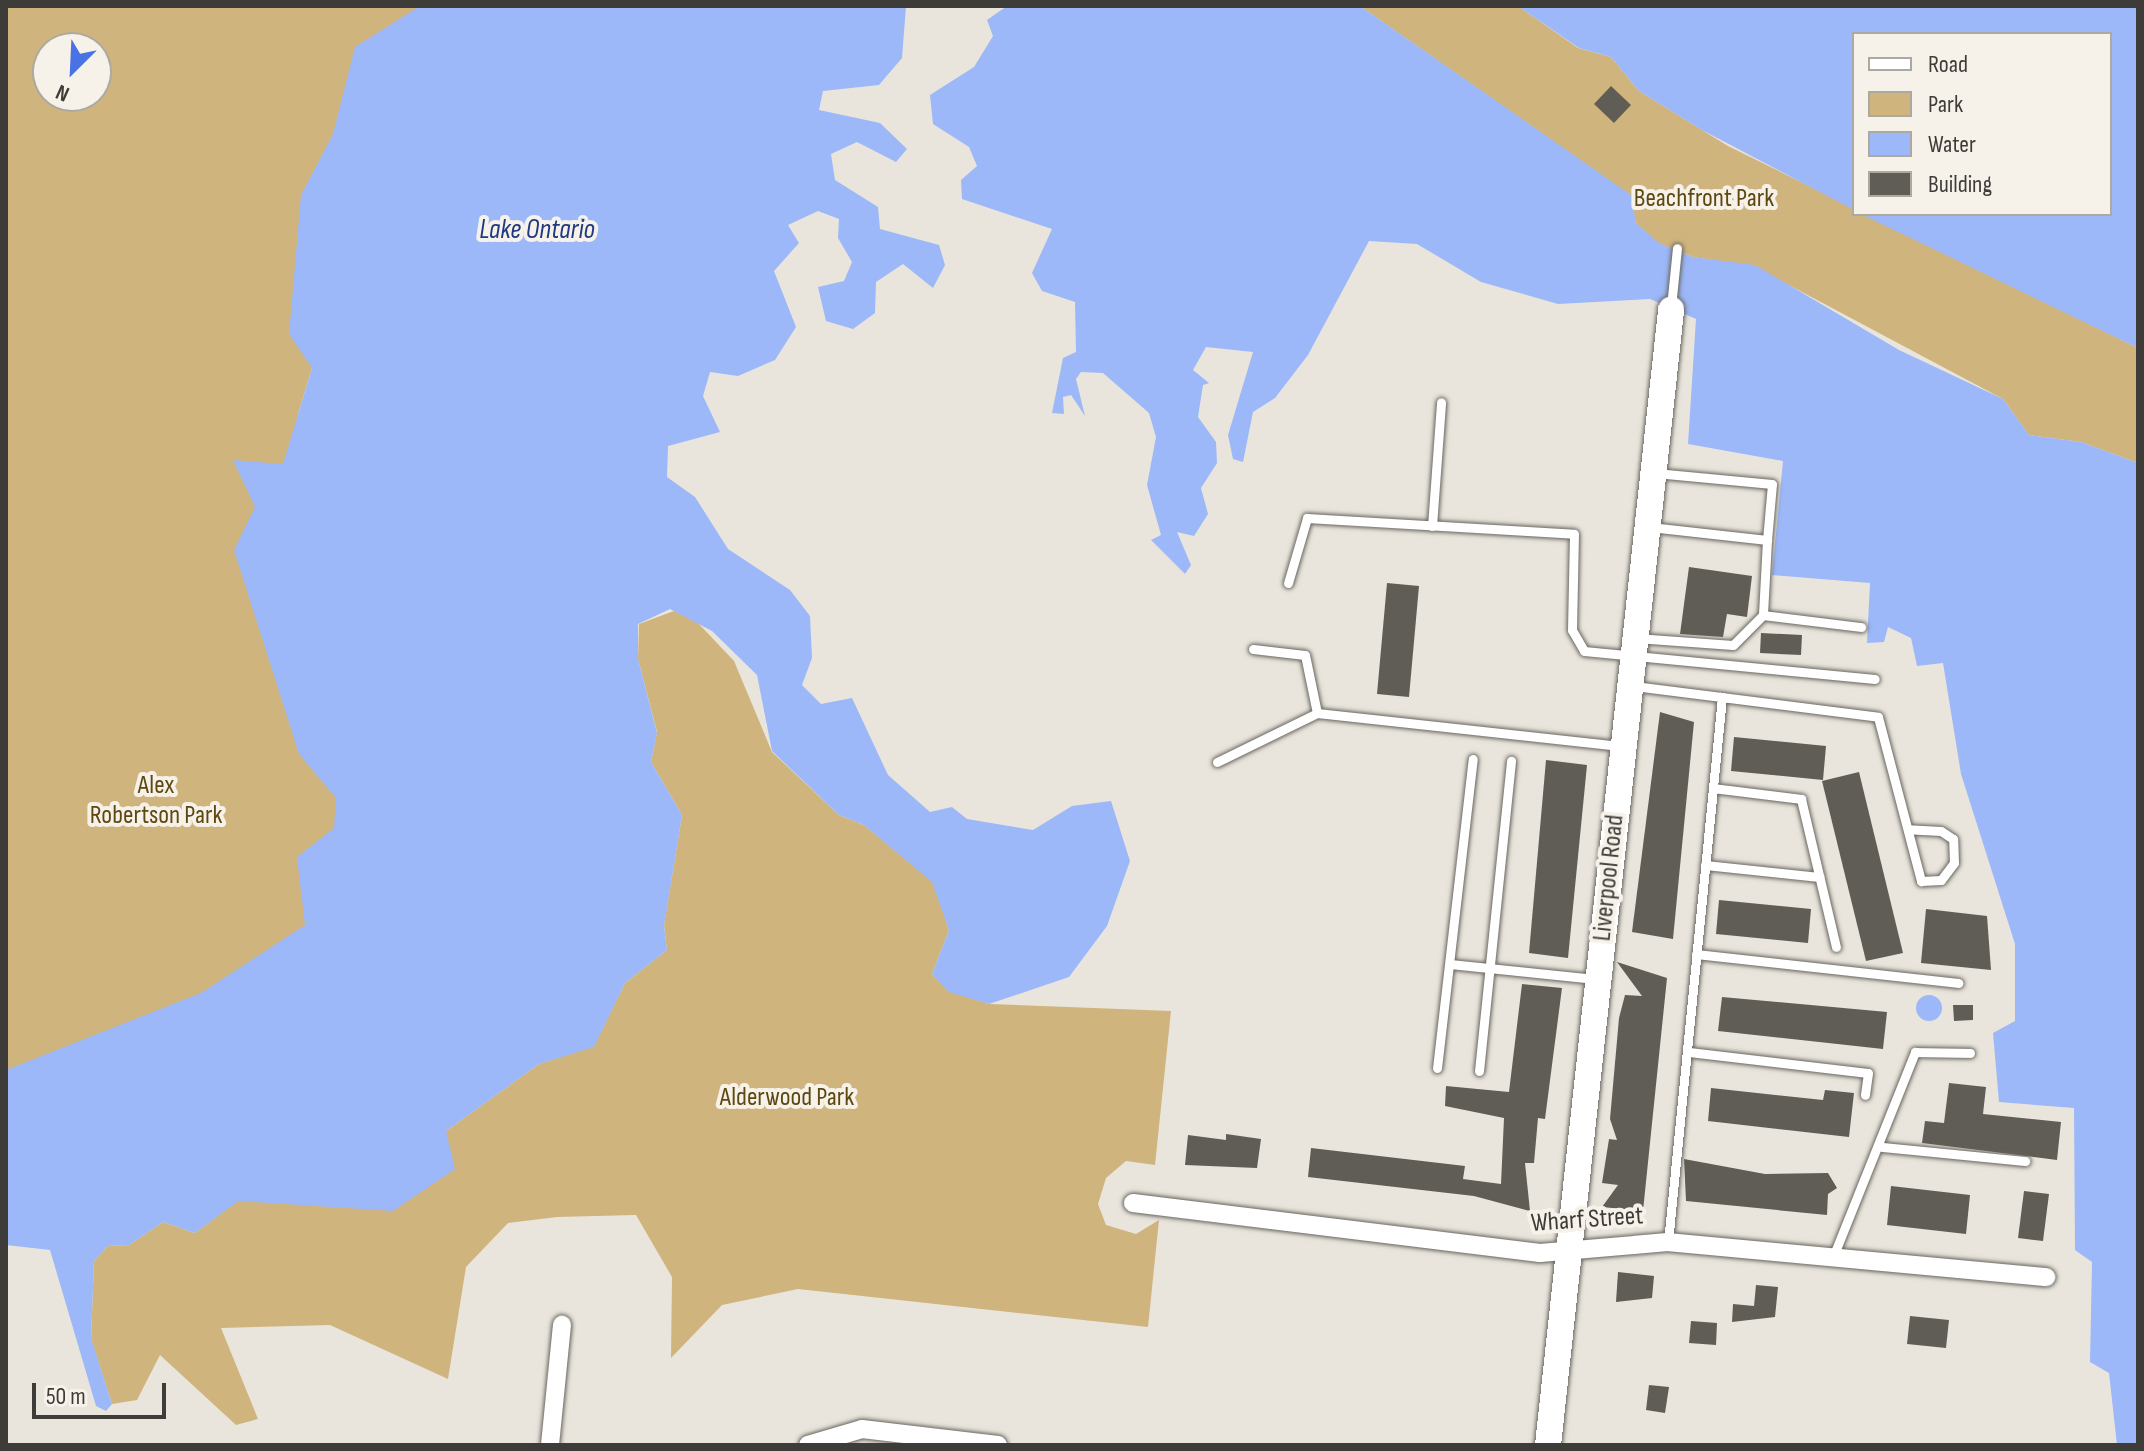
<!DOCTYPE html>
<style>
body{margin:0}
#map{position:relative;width:2144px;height:1451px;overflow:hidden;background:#e9e5dd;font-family:"Sofia Sans Condensed",sans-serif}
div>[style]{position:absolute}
.green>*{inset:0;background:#cfb47d}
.water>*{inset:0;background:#9cb8f8}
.round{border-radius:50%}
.building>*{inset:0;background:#605d56}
.roads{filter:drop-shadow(0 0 2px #69665f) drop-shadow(0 0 2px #69665f)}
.lane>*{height:9px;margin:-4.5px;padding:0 4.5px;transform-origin:4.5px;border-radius:4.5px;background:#fff}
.street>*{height:18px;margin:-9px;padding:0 9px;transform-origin:9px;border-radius:9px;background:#fff}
.secondary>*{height:26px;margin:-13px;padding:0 13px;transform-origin:13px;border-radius:13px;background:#fff}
span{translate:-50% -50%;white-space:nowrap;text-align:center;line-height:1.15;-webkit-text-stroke:8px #f6f2ea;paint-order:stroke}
.park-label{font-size:26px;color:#5e4810}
.street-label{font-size:26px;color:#3e3c39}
.water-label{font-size:28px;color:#213982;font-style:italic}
.frame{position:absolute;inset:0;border:8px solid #3e3c39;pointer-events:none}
.legend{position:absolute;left:1852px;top:32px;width:260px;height:184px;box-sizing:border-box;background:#f6f2ea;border:2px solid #aca9a3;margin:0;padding:10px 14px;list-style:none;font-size:24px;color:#3e3c39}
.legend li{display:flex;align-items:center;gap:16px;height:40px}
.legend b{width:40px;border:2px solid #aca9a3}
.north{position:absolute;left:32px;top:32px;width:80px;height:80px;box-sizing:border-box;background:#f6f2ea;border:2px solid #aca9a3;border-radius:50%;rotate:204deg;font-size:22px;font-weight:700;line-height:32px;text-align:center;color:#3e3c39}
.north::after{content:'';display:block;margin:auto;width:28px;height:36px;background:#4972e5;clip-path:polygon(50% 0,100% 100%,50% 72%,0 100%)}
.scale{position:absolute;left:32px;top:1383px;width:134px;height:36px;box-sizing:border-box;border:4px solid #3e3c39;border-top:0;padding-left:10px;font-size:24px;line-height:28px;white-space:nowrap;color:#3e3c39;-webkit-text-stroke:6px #f6f2ea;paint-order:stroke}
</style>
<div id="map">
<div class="green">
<div style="clip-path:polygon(evenodd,6px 6px,617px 6px,312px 368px,298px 414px,371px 808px,336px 970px,6px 1075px,6px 6px,48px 48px,96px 48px,96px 96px,48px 96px,48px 48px)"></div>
<div style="clip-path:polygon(1360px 6px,1518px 6px,1578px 48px,1611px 57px,1639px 91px,1728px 146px,2138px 348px,2138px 463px,2081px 442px,2029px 435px,2003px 399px,1753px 266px,1693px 257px,1658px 243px,1636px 223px,1630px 195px)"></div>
<div style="clip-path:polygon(674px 611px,698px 623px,734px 661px,772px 752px,839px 815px,864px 825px,933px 882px,949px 930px,932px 974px,949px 991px,989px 1004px,1171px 1011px,1155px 1165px,1126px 1161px,1106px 1178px,1098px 1204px,1106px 1225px,1136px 1234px,1159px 1220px,1148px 1327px,798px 1289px,722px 1305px,671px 1358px,672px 1277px,636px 1215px,557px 1217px,508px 1223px,466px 1267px,448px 1379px,330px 1325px,221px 1328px,258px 1419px,236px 1425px,160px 1355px,137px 1400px,112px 1404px,91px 1339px,94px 1261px,108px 1246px,129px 1245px,163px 1222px,195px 1233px,237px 1201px,446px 1131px,539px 1064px,594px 1046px,625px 983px,667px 950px,664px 925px,682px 815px,651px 762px,657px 732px,638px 659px,639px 624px)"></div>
</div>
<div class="water">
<div style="clip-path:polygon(420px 6px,906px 6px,902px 58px,879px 85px,823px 91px,819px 110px,880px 123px,907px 149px,896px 162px,857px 142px,831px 154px,835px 180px,878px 207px,880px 229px,939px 245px,945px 265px,933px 288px,903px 264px,876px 282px,875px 313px,853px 329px,826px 321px,818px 287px,844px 281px,852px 262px,838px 238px,839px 219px,818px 211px,788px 225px,799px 243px,774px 271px,796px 327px,775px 360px,738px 376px,710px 372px,703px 396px,720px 432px,668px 446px,667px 477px,695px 497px,728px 549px,790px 590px,810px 616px,812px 658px,802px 685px,821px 704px,852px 698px,888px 775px,930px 812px,952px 807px,967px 819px,1033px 830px,1072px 806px,1111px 801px,1130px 861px,1107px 926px,1069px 977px,989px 1004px,949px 992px,932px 974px,949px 930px,932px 882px,864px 825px,839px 815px,772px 751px,757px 675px,712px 631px,670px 609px,638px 624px,638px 659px,657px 733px,651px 762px,682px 815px,664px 926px,667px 950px,625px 983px,594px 1047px,539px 1064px,446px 1131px,455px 1169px,393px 1211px,238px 1201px,195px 1233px,163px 1222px,129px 1245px,108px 1246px,94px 1261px,91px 1338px,112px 1404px,106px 1411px,96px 1406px,50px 1250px,6px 1245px,6px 1070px,201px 993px,305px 925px,297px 857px,334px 828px,336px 798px,299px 754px,234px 550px,255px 507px,233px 460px,283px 464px,312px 368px,289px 334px,301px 195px,333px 134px,355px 47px)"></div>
<div style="clip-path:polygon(1007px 6px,1360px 6px,1631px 195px,1636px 223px,1659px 243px,1693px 257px,1755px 265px,1899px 350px,2003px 399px,2029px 435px,2081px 442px,2138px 463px,2138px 1445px,2117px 1445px,2109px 1373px,2090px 1362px,2092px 1262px,2075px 1250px,2074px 1108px,1999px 1102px,1993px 1033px,2015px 1021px,2015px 944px,1961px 774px,1943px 663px,1917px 666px,1911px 638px,1888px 627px,1884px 642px,1867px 643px,1870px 583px,1772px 575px,1783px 461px,1688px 444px,1696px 319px,1650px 299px,1558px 304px,1481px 282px,1417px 244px,1369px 241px,1308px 355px,1275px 398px,1253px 412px,1243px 462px,1233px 459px,1228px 435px,1253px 352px,1206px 347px,1193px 370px,1209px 383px,1203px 385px,1198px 417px,1216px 442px,1217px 463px,1201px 488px,1208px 514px,1194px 536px,1177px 532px,1191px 565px,1185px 574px,1151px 540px,1161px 535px,1147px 485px,1156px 437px,1149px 413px,1103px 373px,1081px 372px,1076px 379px,1085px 416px,1071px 395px,1063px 397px,1064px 414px,1052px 413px,1063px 358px,1076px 352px,1075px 302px,1042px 291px,1032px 273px,1052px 229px,962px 199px,961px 180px,977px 166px,969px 147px,933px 124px,930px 95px,974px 67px,993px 36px,987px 20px)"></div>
<div style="clip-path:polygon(1518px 6px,2138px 6px,2138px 348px,1861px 214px,2110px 214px,2110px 34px,1854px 34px,1854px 210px,1702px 130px,1639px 91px,1611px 57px,1579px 48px)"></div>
<div class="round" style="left:1916px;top:995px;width:26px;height:26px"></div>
</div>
<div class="building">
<div style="clip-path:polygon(1611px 86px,1631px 105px,1614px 123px,1594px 104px)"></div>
<div style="clip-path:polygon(1689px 567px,1752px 576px,1747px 617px,1727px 614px,1723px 637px,1680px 634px)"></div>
<div style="clip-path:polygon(1387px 583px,1419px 586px,1409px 697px,1377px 694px)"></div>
<div style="clip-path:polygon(1761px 633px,1802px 635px,1801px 655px,1760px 653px)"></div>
<div style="clip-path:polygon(1660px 712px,1694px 722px,1673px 939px,1632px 932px)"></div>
<div style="clip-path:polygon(1734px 737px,1826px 746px,1823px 780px,1731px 771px)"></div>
<div style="clip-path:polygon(1546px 760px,1587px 765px,1568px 958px,1529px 953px)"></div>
<div style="clip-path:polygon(1859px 772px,1903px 953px,1866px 961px,1822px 781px)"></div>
<div style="clip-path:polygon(1719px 900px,1811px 909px,1808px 943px,1716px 934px)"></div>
<div style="clip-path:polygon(1926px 909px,1987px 916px,1991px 970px,1921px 963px)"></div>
<div style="clip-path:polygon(1617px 962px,1667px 978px,1643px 1211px,1602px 1207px,1618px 1185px,1602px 1183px,1609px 1139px,1617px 1140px,1610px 1119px,1619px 1018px,1625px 995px,1642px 996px)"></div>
<div style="clip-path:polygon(1522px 984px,1562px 988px,1545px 1119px,1538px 1118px,1534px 1163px,1525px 1163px,1530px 1211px,1474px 1196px,1308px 1177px,1311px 1148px,1465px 1166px,1463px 1179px,1501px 1184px,1504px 1118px,1445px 1106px,1446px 1086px,1509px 1092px)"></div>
<div style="clip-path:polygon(1722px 997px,1887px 1012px,1883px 1049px,1718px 1031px)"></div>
<div style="clip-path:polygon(1953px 1005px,1973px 1005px,1973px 1020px,1954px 1021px)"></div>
<div style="clip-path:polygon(1949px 1083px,1986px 1087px,1983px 1114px,2061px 1122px,2057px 1160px,1922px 1143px,1925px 1121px,1944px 1123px)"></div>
<div style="clip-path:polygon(1711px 1088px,1823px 1100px,1825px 1090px,1854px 1093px,1849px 1137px,1708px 1121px)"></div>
<div style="clip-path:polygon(1226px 1134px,1261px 1139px,1257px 1168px,1185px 1165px,1188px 1135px,1226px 1140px)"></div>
<div style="clip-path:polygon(1684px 1159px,1765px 1174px,1828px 1173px,1837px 1188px,1828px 1194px,1827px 1215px,1686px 1201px)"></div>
<div style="clip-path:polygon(1891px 1186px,1970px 1195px,1966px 1234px,1887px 1225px)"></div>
<div style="clip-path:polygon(2024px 1191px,2049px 1194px,2043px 1241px,2018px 1238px)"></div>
<div style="clip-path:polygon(1618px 1272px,1654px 1276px,1652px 1298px,1616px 1302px)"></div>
<div style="clip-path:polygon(1756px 1285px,1778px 1287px,1775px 1317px,1732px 1322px,1733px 1304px,1754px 1306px)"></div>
<div style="clip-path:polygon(1910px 1316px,1949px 1320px,1946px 1348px,1907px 1344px)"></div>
<div style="clip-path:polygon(1691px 1321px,1717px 1323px,1716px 1345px,1689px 1343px)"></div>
<div style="clip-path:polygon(1649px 1385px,1669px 1387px,1665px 1413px,1646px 1410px)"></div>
</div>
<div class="roads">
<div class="lane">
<div style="left:1671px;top:307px;width:59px;rotate:-84.2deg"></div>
<div style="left:1432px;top:526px;width:124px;rotate:-85.8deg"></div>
<div style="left:1650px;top:527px;width:118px;rotate:6.3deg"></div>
<div style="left:1767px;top:540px;width:56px;rotate:-84.9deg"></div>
<div style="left:1772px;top:484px;width:117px;rotate:-174.6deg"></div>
<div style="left:1767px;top:540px;width:75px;rotate:93.1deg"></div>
<div style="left:1763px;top:615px;width:99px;rotate:7deg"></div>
<div style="left:1288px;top:583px;width:68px;rotate:-73.7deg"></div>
<div style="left:1307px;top:518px;width:267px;rotate:3.4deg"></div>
<div style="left:1574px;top:534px;width:96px;rotate:91.2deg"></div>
<div style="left:1572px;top:630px;width:24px;rotate:60deg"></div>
<div style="left:1584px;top:651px;width:292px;rotate:5.5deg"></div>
<div style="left:1636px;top:638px;width:97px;rotate:4.1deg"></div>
<div style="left:1733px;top:645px;width:42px;rotate:-45deg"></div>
<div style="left:1253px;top:649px;width:52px;rotate:6.6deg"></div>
<div style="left:1305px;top:655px;width:59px;rotate:78.3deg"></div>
<div style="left:1634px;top:686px;width:246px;rotate:7.2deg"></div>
<div style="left:1878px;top:717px;width:170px;rotate:75.3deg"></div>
<div style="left:1921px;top:881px;width:20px;rotate:-3deg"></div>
<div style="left:1941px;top:880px;width:21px;rotate:-53deg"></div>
<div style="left:1954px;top:863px;width:24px;rotate:-92deg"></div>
<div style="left:1953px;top:839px;width:14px;rotate:-146deg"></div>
<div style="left:1941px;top:831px;width:33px;rotate:-177deg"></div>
<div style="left:1217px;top:762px;width:111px;rotate:-26.1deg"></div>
<div style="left:1317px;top:713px;width:305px;rotate:6.2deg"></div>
<div style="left:1713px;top:788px;width:89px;rotate:7.1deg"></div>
<div style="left:1801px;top:799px;width:152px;rotate:76.7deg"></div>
<div style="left:1705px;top:865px;width:115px;rotate:6deg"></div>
<div style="left:1696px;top:954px;width:264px;rotate:6.3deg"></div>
<div style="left:1450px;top:964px;width:146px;rotate:5.9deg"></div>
<div style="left:1689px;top:1052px;width:180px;rotate:6.7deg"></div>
<div style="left:1868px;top:1073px;width:22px;rotate:98deg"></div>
<div style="left:1437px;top:1068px;width:311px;rotate:-83.4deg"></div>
<div style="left:1479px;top:1071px;width:312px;rotate:-84.1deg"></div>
<div style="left:1882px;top:1147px;width:144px;rotate:5.6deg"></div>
<div style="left:1668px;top:1242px;width:548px;rotate:-84.34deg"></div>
<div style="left:1833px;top:1257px;width:221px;rotate:-68.2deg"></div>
<div style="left:1915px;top:1052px;width:55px;rotate:1deg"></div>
</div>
<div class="street">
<div style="left:1133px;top:1203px;width:410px;rotate:7deg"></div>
<div style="left:1540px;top:1253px;width:128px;rotate:-4.9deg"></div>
<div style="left:1668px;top:1242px;width:380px;rotate:5.3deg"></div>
<div style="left:550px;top:1445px;width:121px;rotate:-84.3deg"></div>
<div style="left:808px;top:1445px;width:56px;rotate:-16.5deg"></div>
<div style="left:862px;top:1429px;width:137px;rotate:6.7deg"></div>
</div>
<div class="secondary">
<div style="left:1548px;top:1445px;width:1142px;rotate:-83.81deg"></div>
</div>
</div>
<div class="park-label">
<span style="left:1704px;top:199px">Beachfront Park</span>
<span style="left:156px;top:801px">Alex<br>Robertson Park</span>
<span style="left:787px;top:1098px">Alderwood Park</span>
</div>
<div class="street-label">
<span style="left:1609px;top:878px;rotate:-84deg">Liverpool Road</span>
<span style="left:1587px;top:1220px;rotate:-4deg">Wharf Street</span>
</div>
<div class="water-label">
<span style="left:537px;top:230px">Lake Ontario</span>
</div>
<div class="frame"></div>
<ul class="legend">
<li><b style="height:10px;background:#fff"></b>Road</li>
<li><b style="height:22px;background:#cfb47d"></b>Park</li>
<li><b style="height:22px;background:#9cb8f8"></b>Water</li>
<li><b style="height:22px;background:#605d56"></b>Building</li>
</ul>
<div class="north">N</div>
<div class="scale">50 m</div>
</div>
